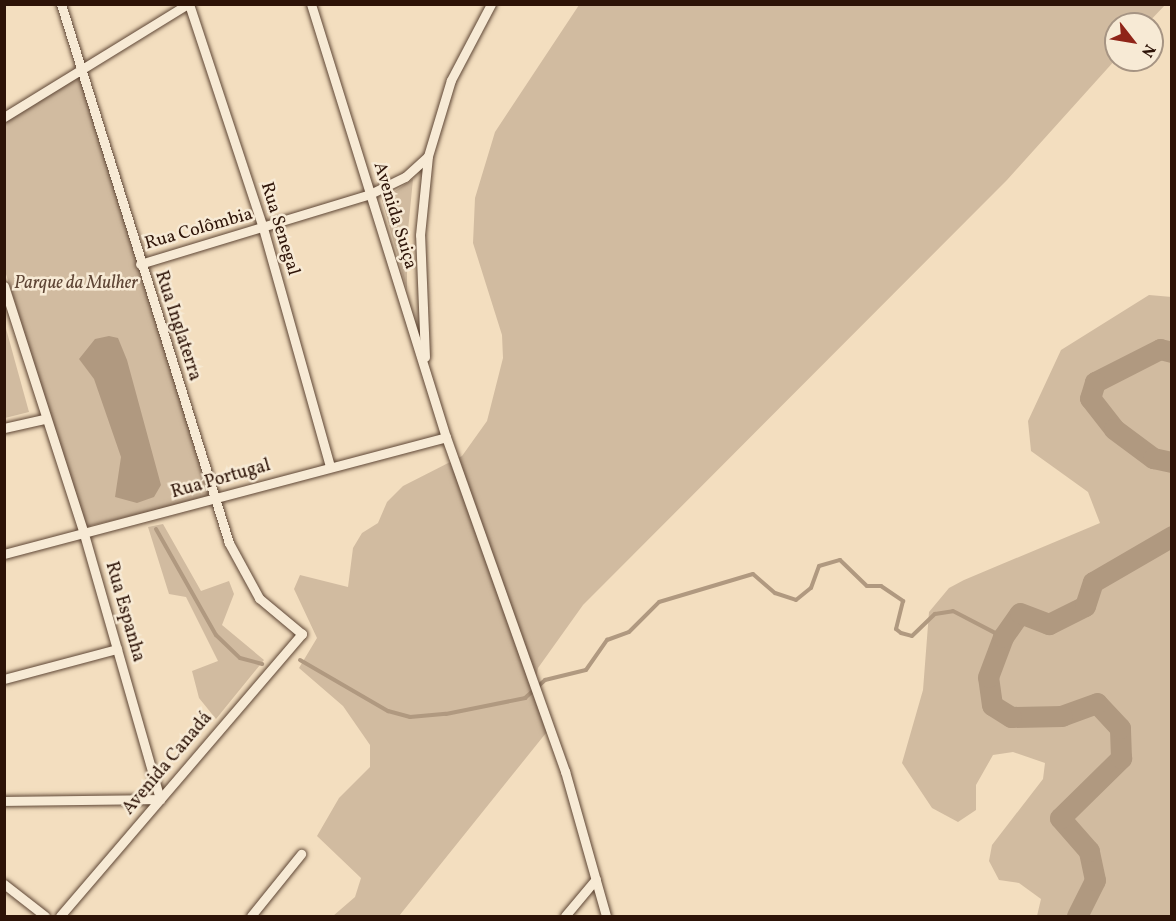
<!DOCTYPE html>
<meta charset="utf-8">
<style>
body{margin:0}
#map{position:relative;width:1176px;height:921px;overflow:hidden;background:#f3debf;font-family:Vollkorn,serif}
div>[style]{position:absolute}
.green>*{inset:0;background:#d1bba0}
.water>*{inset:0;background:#b09980}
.stream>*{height:4px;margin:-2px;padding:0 2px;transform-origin:2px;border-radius:2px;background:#b09980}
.river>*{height:21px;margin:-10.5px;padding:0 10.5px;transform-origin:10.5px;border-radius:10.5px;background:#b09980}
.roads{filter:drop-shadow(0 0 2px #5e4635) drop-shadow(0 0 2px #5e4635)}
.minor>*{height:9px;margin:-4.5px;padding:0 4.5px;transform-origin:4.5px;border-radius:4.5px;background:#f7ead5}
span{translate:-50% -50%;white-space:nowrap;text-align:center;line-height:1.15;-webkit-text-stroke:5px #f7ead5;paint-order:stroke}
.street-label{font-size:18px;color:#2d1307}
.park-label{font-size:18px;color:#5e4535;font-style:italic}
.frame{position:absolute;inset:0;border:6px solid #2d1307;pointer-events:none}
.north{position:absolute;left:1104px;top:12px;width:60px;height:60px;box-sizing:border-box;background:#f7ead5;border:2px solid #a69483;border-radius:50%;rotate:121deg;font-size:16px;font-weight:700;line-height:24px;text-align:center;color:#2d1307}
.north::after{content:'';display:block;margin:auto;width:21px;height:27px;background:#8f2418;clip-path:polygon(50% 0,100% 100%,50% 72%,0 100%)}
</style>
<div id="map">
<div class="green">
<div style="clip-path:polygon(579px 5px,1165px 5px,1147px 24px,1116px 24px,1116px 59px,1007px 180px,583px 605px,538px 668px,534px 689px,550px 728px,399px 916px,333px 916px,355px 897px,361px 878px,317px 836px,339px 798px,370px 767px,370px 745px,343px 706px,299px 668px,317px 638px,294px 589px,300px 575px,348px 587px,353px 548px,362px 533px,378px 523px,387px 502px,403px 486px,462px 456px,487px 421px,503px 358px,502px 335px,473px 243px,475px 198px,495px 132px)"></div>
<div style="clip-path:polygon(79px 73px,210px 497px,85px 527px,5px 271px,4px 121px)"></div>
<div style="clip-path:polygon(413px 179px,407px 241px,407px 290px,382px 200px)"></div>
<div style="clip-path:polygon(1149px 295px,1172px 297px,1171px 916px,1037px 916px,1041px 899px,1019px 883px,999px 880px,989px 861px,992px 845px,1043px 779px,1045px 763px,1013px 752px,993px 755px,976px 785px,976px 810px,958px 822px,932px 808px,902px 763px,923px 690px,929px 612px,949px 588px,964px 580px,1100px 523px,1088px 492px,1031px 451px,1028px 421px,1061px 350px)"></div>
<div style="clip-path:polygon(5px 325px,29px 412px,5px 418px,4px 418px)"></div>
<div style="clip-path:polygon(163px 524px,201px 591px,229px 581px,234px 594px,222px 625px,264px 660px,216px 719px,199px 698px,192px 671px,218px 661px,186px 597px,169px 594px,148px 527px)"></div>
</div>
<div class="water">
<div style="clip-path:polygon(109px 336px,118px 338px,127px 360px,161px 485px,154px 497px,137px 503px,115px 497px,121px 457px,94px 379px,79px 359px,95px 339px)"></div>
</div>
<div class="stream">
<div style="left:156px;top:529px;width:122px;rotate:60.5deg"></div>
<div style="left:216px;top:635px;width:33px;rotate:44deg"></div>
<div style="left:240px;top:658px;width:23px;rotate:15deg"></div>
<div style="left:300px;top:660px;width:102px;rotate:30.1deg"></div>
<div style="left:388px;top:711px;width:23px;rotate:15deg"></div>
<div style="left:410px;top:717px;width:36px;rotate:-5deg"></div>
<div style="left:446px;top:714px;width:81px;rotate:-11.4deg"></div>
<div style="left:525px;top:698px;width:27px;rotate:-42deg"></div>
<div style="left:545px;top:680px;width:42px;rotate:-13.7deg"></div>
<div style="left:586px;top:670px;width:37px;rotate:-55deg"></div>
<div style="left:607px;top:640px;width:23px;rotate:-20deg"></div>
<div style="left:629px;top:632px;width:42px;rotate:-45deg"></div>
<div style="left:659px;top:602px;width:98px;rotate:-16.6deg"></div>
<div style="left:753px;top:574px;width:29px;rotate:41deg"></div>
<div style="left:775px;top:593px;width:22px;rotate:18deg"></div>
<div style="left:796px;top:600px;width:19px;rotate:-39deg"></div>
<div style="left:811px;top:588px;width:23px;rotate:-70deg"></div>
<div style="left:819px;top:566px;width:22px;rotate:-16deg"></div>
<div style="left:840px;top:560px;width:37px;rotate:44deg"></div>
<div style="left:867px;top:586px;width:14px"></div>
<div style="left:881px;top:586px;width:27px;rotate:34deg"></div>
<div style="left:903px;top:601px;width:29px;rotate:104deg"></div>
<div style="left:896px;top:629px;width:6px;rotate:39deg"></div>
<div style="left:901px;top:633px;width:11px;rotate:15deg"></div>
<div style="left:912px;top:636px;width:32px;rotate:-44deg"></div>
<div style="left:935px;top:614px;width:18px;rotate:-9deg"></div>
<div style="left:953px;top:611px;width:56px;rotate:27.5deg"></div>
</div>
<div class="river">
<div style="left:1172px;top:352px;width:12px;rotate:-166deg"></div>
<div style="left:1160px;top:349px;width:73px;rotate:153.1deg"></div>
<div style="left:1095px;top:382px;width:17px;rotate:107deg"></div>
<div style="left:1090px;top:398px;width:39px;rotate:52deg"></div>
<div style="left:1114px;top:429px;width:49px;rotate:36.6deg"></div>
<div style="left:1153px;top:458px;width:19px;rotate:12deg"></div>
<div style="left:1077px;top:916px;width:40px;rotate:-63.4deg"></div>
<div style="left:1095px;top:880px;width:30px;rotate:-102deg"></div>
<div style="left:1089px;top:851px;width:44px;rotate:-131.3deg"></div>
<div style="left:1060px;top:818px;width:86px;rotate:-44.5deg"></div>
<div style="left:1121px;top:758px;width:30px;rotate:-92deg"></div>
<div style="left:1120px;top:728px;width:34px;rotate:-133deg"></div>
<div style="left:1097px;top:703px;width:37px;rotate:160deg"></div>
<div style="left:1062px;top:716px;width:51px;rotate:178.9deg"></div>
<div style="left:1011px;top:717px;width:22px;rotate:-148deg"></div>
<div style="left:992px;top:705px;width:28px;rotate:-98deg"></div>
<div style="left:988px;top:677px;width:43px;rotate:-69.4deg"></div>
<div style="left:1003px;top:637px;width:29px;rotate:-55deg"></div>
<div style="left:1020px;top:613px;width:31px;rotate:21deg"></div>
<div style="left:1049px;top:624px;width:40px;rotate:-26.6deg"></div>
<div style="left:1085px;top:606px;width:25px;rotate:-72deg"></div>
<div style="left:1093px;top:582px;width:91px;rotate:-30.2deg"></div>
</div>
<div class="roads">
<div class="minor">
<div style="left:189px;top:4px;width:236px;rotate:71.7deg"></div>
<div style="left:263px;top:228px;width:247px;rotate:74.3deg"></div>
<div style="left:311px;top:4px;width:454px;rotate:72.7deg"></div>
<div style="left:446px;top:437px;width:355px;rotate:70.4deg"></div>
<div style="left:565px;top:771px;width:151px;rotate:74.2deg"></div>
<div style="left:4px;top:117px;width:216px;rotate:-31.6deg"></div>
<div style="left:140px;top:264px;width:240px;rotate:-16.9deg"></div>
<div style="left:370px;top:194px;width:39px;rotate:-26deg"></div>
<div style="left:405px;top:177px;width:30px;rotate:-42deg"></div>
<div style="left:4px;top:286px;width:261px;rotate:72.1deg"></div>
<div style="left:84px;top:534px;width:276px;rotate:74deg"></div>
<div style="left:425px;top:357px;width:122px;rotate:-92.3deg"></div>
<div style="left:420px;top:235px;width:79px;rotate:-84.2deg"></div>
<div style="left:428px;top:156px;width:79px;rotate:-73.2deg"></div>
<div style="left:451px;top:80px;width:86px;rotate:-62.2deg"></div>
<div style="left:4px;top:428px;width:41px;rotate:-12.7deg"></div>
<div style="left:4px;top:554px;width:457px;rotate:-14.8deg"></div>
<div style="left:4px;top:679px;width:117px;rotate:-14.9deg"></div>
<div style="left:4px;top:801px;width:156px;rotate:-0.7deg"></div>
<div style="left:4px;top:884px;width:52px;rotate:38deg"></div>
<div style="left:60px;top:916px;width:372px;rotate:-49.4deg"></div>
<div style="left:302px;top:634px;width:56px;rotate:-140.1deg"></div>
<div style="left:259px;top:598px;width:63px;rotate:-118.6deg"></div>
<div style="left:229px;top:543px;width:565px;rotate:-107.31deg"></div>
<div style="left:251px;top:916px;width:80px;rotate:-51.1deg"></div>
<div style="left:565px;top:916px;width:48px;rotate:-50deg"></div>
</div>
</div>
<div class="street-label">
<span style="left:394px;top:216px;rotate:73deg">Avenida Suiça</span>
<span style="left:279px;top:229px;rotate:73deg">Rua Senegal</span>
<span style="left:199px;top:230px;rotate:-16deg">Rua Colômbia</span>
<span style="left:177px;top:326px;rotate:72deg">Rua Inglaterra</span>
<span style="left:221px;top:480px;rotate:-16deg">Rua Portugal</span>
<span style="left:124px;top:612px;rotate:74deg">Rua Espanha</span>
<span style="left:168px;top:764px;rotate:-50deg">Avenida Canadá</span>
</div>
<div class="park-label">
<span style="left:76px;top:284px">Parque da Mulher</span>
</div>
<div class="frame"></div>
<div class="north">N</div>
</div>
